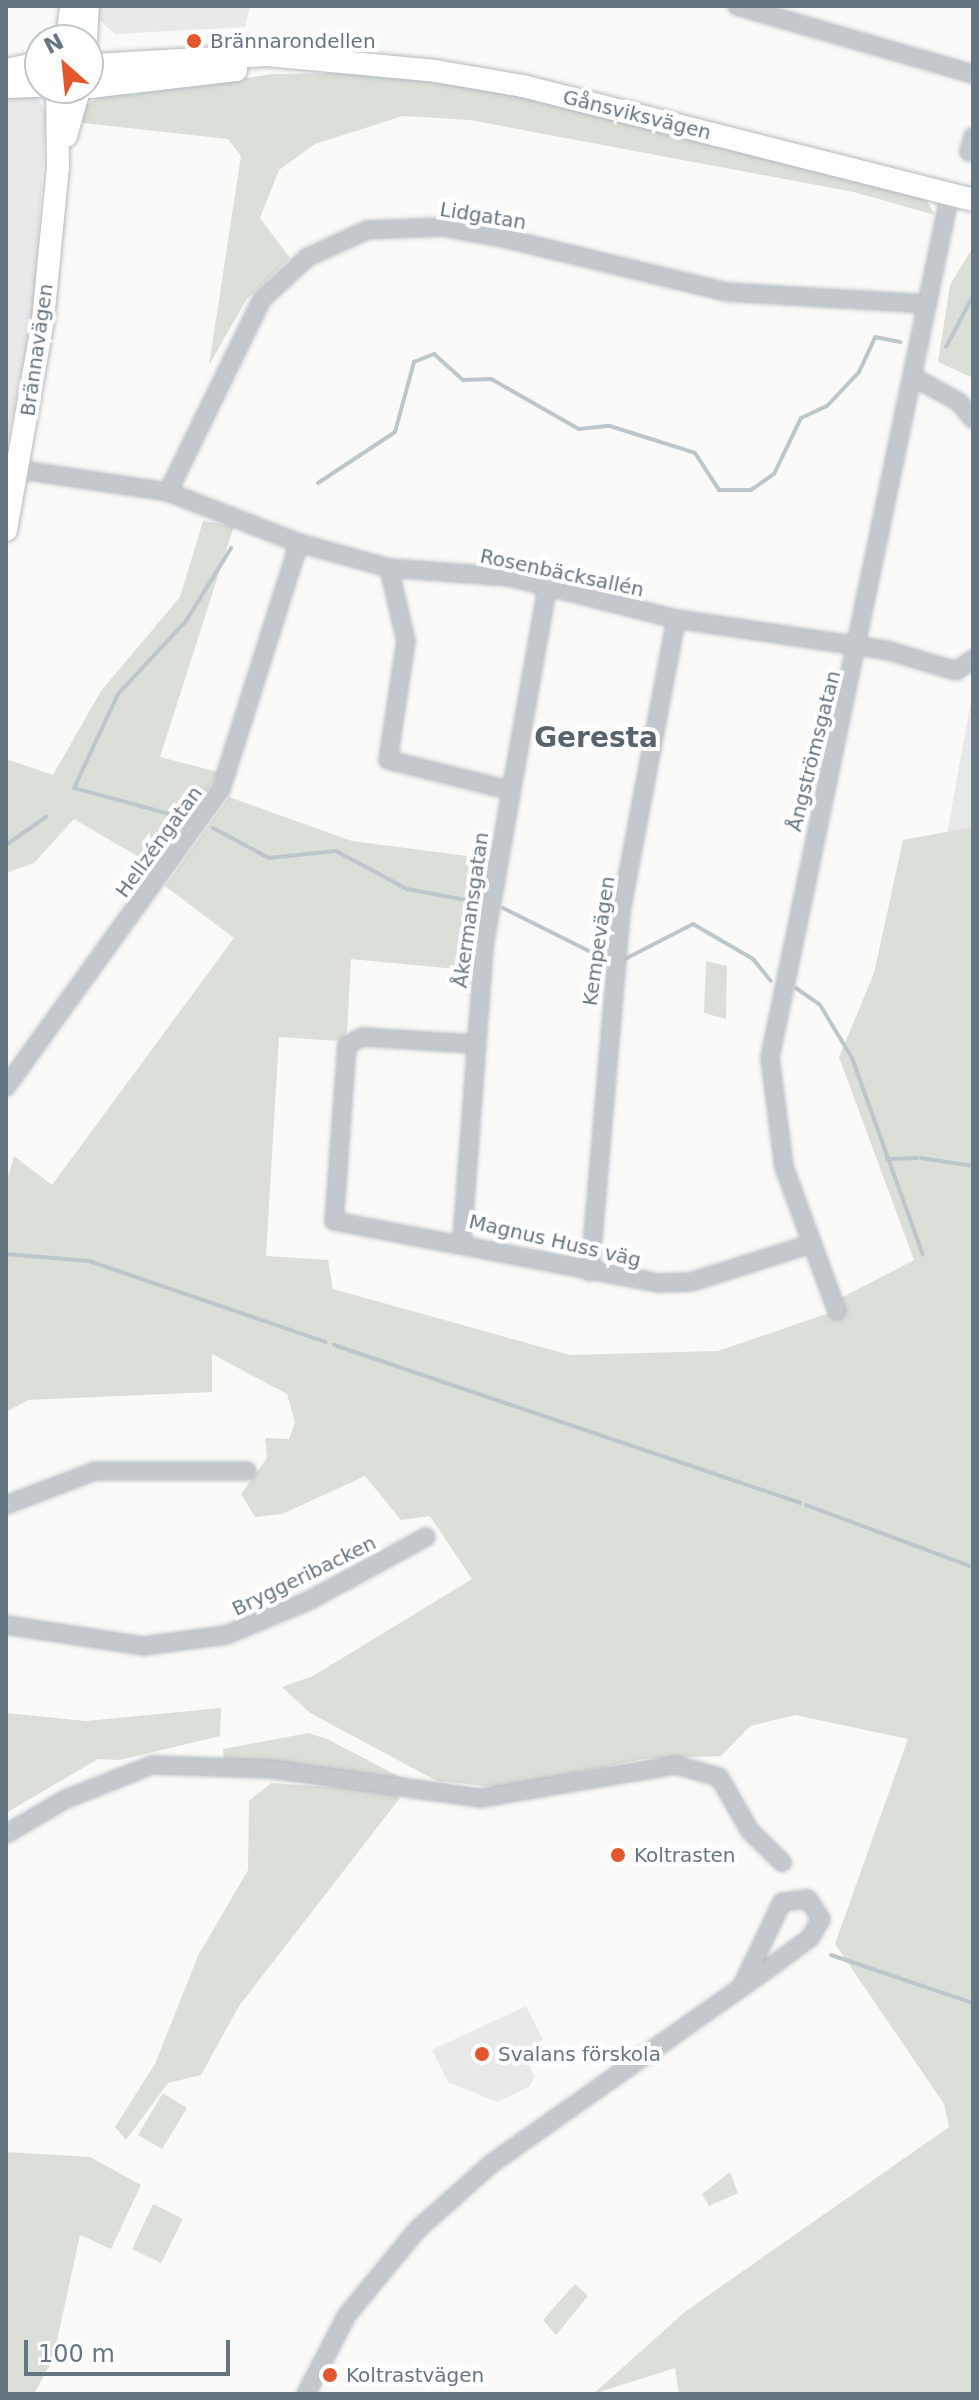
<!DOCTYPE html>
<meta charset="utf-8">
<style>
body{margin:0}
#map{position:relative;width:979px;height:2400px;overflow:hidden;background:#fafaf8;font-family:"DejaVu Sans",sans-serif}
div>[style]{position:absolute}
.built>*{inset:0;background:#e8e9e9}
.green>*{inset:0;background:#dadfd7}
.stream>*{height:4px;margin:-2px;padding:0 2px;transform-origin:2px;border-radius:2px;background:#bbc7cb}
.roads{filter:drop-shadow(0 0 2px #b3babf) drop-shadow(0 0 2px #b3babf)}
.street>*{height:16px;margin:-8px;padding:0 8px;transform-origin:8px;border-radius:8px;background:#c3c8cc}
.secondary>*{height:22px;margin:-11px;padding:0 11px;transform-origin:11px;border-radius:11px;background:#fff}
.dots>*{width:22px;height:22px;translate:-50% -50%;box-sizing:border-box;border:4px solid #fff;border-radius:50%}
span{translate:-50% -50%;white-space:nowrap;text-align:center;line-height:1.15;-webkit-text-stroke:8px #fff;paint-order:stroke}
.poi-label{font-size:20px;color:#657683}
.left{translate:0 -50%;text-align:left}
.street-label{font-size:20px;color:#657683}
.district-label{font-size:28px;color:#57646e;font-weight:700}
.frame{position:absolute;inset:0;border:8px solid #657683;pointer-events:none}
.north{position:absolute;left:24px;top:24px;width:80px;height:80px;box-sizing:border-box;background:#fff;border:2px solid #c1c8cd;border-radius:50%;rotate:333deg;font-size:22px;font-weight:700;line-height:32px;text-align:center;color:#657683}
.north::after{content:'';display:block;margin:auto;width:28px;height:36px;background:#e4572e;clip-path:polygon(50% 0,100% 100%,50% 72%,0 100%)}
.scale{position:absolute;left:24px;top:2340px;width:206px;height:36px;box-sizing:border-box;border:4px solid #657683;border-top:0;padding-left:10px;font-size:24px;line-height:28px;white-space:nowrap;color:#657683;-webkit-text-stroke:6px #fff;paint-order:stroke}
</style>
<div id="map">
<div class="built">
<div style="clip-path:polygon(96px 6px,250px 6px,245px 27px,115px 34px,96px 17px)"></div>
<div style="clip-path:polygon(36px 95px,46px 113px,34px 307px,6px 449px,6px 97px)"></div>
<div style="clip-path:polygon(973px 689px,973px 953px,912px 1029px)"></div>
<div style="clip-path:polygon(526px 2006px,543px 2039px,526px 2059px,535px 2077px,529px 2087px,497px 2102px,448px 2082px,432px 2050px)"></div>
</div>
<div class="green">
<div style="clip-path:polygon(374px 73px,542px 99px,925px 198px,935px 215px,854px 192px,470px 120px,403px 116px,315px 144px,279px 170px,260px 218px,290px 258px,246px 300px,209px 365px,241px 156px,228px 139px,83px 123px,79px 109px,122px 85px,134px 94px,274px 74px)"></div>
<div style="clip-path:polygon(973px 247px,973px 378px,938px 362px,950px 285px)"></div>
<div style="clip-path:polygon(203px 521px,234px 526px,160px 757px,218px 772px,197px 810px,154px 866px,74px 819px,34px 863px,6px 873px,6px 759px,53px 775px,101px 691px,180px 597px)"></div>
<div style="clip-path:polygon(229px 797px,352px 841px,490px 859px,477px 971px,351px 959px,347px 1032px,338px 1041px,279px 1037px,266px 1256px,328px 1260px,333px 1289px,570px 1355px,718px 1351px,829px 1313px,841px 1298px,914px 1260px,839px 1057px,874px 973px,903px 840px,973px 827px,973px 2394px,679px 2394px,675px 2368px,593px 2394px,686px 2311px,949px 2127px,944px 2104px,835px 1944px,908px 1739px,795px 1715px,750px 1726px,721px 1756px,643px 1759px,504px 1788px,437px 1781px,310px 1713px,282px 1687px,313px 1676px,472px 1579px,430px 1516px,401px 1520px,365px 1476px,282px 1514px,255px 1517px,241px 1494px,267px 1458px,265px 1438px,289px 1439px,295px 1422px,287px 1394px,212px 1354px,212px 1392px,28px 1400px,6px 1412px,6px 1184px,14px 1156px,52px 1185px,234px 938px,165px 886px)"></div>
<div style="clip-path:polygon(706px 961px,727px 966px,726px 1019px,704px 1013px)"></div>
<div style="clip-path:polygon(221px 1708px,220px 1736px,120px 1760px,98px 1759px,6px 1813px,6px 1713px,86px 1721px)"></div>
<div style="clip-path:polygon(308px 1733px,327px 1739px,408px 1781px,224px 1760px,223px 1749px)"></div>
<div style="clip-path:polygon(271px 1783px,389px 1791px,400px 1798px,239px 2006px,201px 2075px,168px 2083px,126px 2140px,115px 2127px,155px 2064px,198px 1956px,248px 1870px,249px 1801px)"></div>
<div style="clip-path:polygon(163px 2093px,187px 2108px,162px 2149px,138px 2135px)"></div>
<div style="clip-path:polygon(6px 2152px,90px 2157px,141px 2185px,111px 2249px,80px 2235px,53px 2359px,34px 2394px,6px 2394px)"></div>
<div style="clip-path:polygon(730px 2172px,738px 2193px,709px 2206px,702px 2194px)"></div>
<div style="clip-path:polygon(153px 2204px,183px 2219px,161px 2263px,132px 2249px)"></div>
<div style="clip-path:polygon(575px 2284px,588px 2296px,556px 2335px,543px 2320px)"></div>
</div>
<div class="stream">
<div style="left:946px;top:347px;width:58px;rotate:-62.1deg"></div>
<div style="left:318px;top:483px;width:92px;rotate:-33.5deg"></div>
<div style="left:395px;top:432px;width:73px;rotate:-74.8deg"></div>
<div style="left:414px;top:362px;width:22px;rotate:-22deg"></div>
<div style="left:434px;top:354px;width:39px;rotate:42deg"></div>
<div style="left:463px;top:380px;width:28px;rotate:-2deg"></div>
<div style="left:491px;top:379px;width:101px;rotate:29.6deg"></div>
<div style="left:579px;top:429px;width:31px;rotate:-6deg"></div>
<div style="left:610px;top:426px;width:89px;rotate:17.6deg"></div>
<div style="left:695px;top:453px;width:44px;rotate:57deg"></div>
<div style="left:719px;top:490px;width:32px"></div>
<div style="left:751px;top:490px;width:28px;rotate:-35deg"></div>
<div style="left:774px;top:474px;width:62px;rotate:-64.3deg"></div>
<div style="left:801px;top:418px;width:29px;rotate:-25deg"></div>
<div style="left:827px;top:406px;width:47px;rotate:-46.7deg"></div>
<div style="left:859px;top:372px;width:38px;rotate:-65deg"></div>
<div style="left:875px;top:337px;width:26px;rotate:11deg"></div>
<div style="left:184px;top:818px;width:114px;rotate:-164.7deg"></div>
<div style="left:74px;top:788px;width:104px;rotate:-64.9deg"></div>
<div style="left:118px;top:694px;width:100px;rotate:-47deg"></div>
<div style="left:186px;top:621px;width:86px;rotate:-58.3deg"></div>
<div style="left:213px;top:828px;width:64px;rotate:28.2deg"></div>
<div style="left:269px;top:858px;width:67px;rotate:-6deg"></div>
<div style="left:336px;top:851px;width:81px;rotate:28.2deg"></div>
<div style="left:407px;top:889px;width:71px;rotate:10.5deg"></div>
<div style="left:6px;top:845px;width:49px;rotate:-35deg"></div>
<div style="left:503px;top:908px;width:114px;rotate:26.6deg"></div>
<div style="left:625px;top:959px;width:76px;rotate:-27.2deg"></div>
<div style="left:693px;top:924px;width:69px;rotate:30.3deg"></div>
<div style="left:753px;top:959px;width:28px;rotate:51deg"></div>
<div style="left:796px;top:988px;width:29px;rotate:35deg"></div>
<div style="left:820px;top:1005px;width:62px;rotate:58.9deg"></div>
<div style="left:852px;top:1058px;width:209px;rotate:70.2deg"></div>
<div style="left:921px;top:1158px;width:53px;rotate:8.7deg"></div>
<div style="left:887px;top:1159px;width:30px;rotate:-2deg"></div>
<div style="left:6px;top:1254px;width:83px;rotate:4.8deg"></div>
<div style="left:89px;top:1261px;width:250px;rotate:18.9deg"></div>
<div style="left:334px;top:1345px;width:492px;rotate:18.7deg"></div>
<div style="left:806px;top:1505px;width:178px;rotate:20.4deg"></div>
<div style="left:831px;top:1955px;width:150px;rotate:18.7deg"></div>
</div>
<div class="roads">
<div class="street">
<div style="left:737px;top:6px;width:246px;rotate:16.1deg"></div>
<div style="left:969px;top:152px;width:16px;rotate:-75deg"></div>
<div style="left:915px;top:378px;width:50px;rotate:28.6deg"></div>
<div style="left:959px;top:402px;width:22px;rotate:51deg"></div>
<div style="left:8px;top:468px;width:162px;rotate:8.5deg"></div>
<div style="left:168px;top:492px;width:141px;rotate:21.3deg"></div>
<div style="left:299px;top:543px;width:93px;rotate:15.5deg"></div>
<div style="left:389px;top:568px;width:121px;rotate:4.3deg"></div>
<div style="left:510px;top:577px;width:171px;rotate:14.2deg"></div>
<div style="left:676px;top:619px;width:212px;rotate:8.4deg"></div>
<div style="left:886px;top:650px;width:73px;rotate:16.7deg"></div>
<div style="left:956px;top:671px;width:21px;rotate:-35deg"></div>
<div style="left:168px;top:492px;width:215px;rotate:-64deg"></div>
<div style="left:262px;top:299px;width:62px;rotate:-42.4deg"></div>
<div style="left:308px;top:257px;width:65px;rotate:-24.6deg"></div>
<div style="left:367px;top:230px;width:75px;rotate:-2.3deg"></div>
<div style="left:442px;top:227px;width:62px;rotate:10.2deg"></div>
<div style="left:503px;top:238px;width:229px;rotate:13.6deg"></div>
<div style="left:726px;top:292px;width:202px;rotate:3.4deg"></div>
<div style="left:389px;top:568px;width:75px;rotate:76.9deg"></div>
<div style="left:406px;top:641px;width:120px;rotate:98.6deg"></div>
<div style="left:388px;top:760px;width:125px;rotate:13.9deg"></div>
<div style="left:474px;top:1044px;width:112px;rotate:-176.4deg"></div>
<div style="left:362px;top:1037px;width:17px;rotate:152deg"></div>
<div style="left:347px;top:1045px;width:176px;rotate:94.2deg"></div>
<div style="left:334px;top:1221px;width:331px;rotate:10.8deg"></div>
<div style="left:659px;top:1283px;width:32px;rotate:-2deg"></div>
<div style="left:691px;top:1282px;width:126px;rotate:-17.6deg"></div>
<div style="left:6px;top:1087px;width:367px;rotate:-54.2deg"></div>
<div style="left:221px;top:789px;width:258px;rotate:-72.4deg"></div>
<div style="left:462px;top:1240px;width:295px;rotate:-85.7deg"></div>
<div style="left:484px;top:946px;width:364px;rotate:-80deg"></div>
<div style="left:590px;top:1272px;width:362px;rotate:-85.1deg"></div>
<div style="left:621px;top:911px;width:297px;rotate:-79.3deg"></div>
<div style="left:837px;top:1311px;width:153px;rotate:-110.2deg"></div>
<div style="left:784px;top:1167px;width:111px;rotate:-97.3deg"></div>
<div style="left:770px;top:1057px;width:882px;rotate:-78.22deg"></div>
<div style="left:6px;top:1505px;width:95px;rotate:-20.9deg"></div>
<div style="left:95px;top:1471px;width:152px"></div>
<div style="left:6px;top:1625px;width:140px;rotate:8.7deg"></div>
<div style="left:144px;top:1646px;width:83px;rotate:-7.6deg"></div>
<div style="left:226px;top:1635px;width:91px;rotate:-22.6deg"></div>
<div style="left:310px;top:1600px;width:132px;rotate:-28.5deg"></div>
<div style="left:6px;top:1834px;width:69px;rotate:-30.3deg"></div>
<div style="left:66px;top:1799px;width:92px;rotate:-21.6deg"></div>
<div style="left:152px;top:1765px;width:119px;rotate:1.9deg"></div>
<div style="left:271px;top:1769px;width:212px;rotate:7.9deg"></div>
<div style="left:481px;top:1798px;width:198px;rotate:-9.6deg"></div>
<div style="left:676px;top:1765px;width:45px;rotate:15.6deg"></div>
<div style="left:719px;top:1777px;width:62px;rotate:60.1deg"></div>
<div style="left:750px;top:1831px;width:45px;rotate:44.1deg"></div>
<div style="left:306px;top:2394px;width:89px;rotate:-62.6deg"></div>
<div style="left:347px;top:2315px;width:110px;rotate:-50.5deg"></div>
<div style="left:417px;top:2230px;width:99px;rotate:-41.7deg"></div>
<div style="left:491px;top:2164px;width:340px;rotate:-35.2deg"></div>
<div style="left:769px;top:1968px;width:51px;rotate:-36.2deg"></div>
<div style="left:810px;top:1938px;width:22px;rotate:-60deg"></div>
<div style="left:821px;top:1919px;width:24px;rotate:-123deg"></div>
<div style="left:808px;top:1899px;width:26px;rotate:173deg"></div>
<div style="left:782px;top:1902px;width:95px;rotate:115.5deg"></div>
</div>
<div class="secondary">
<div style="left:67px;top:40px;width:34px;rotate:-83deg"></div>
<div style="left:86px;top:40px;width:34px;rotate:-87deg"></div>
<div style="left:95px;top:65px;width:172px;rotate:-3.3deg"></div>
<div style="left:267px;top:55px;width:169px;rotate:5.4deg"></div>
<div style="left:435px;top:71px;width:89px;rotate:9.7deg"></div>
<div style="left:523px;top:86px;width:464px;rotate:14.2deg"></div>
<div style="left:6px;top:70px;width:35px;rotate:-12deg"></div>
<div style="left:6px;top:87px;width:34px;rotate:-2deg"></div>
<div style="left:90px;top:87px;width:147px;rotate:-6.6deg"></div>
<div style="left:66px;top:136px;width:44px;rotate:-74.1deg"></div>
<div style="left:6px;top:530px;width:213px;rotate:-80deg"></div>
<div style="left:43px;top:320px;width:153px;rotate:-84.4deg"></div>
<div style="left:58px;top:168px;width:80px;rotate:-90.7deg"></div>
</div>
</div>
<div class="dots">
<div style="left:194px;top:41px;background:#e4572e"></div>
<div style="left:618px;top:1855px;background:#e4572e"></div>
<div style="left:482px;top:2054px;background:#e4572e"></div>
<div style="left:330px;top:2375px;background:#e4572e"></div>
</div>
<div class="poi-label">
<span class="left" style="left:210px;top:41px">Brännarondellen</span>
<span class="left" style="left:634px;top:1855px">Koltrasten</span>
<span class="left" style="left:498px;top:2054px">Svalans förskola</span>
<span class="left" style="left:346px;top:2375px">Koltrastvägen</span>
</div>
<div class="street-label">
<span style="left:637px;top:115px;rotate:14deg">Gånsviksvägen</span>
<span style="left:483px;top:216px;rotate:9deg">Lidgatan</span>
<span style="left:37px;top:350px;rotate:-82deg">Brännavägen</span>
<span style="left:562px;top:573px;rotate:12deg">Rosenbäcksallén</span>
<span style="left:814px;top:751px;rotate:-76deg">Ångströmsgatan</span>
<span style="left:159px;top:842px;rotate:-54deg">Hellzéngatan</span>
<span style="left:471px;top:910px;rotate:-82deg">Åkermansgatan</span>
<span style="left:599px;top:941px;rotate:-82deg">Kempevägen</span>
<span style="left:555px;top:1241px;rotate:13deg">Magnus Huss väg</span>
<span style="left:304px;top:1576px;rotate:-26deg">Bryggeribacken</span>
</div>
<div class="district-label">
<span style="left:596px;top:738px">Geresta</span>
</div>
<div class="frame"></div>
<div class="north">N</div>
<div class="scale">100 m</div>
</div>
